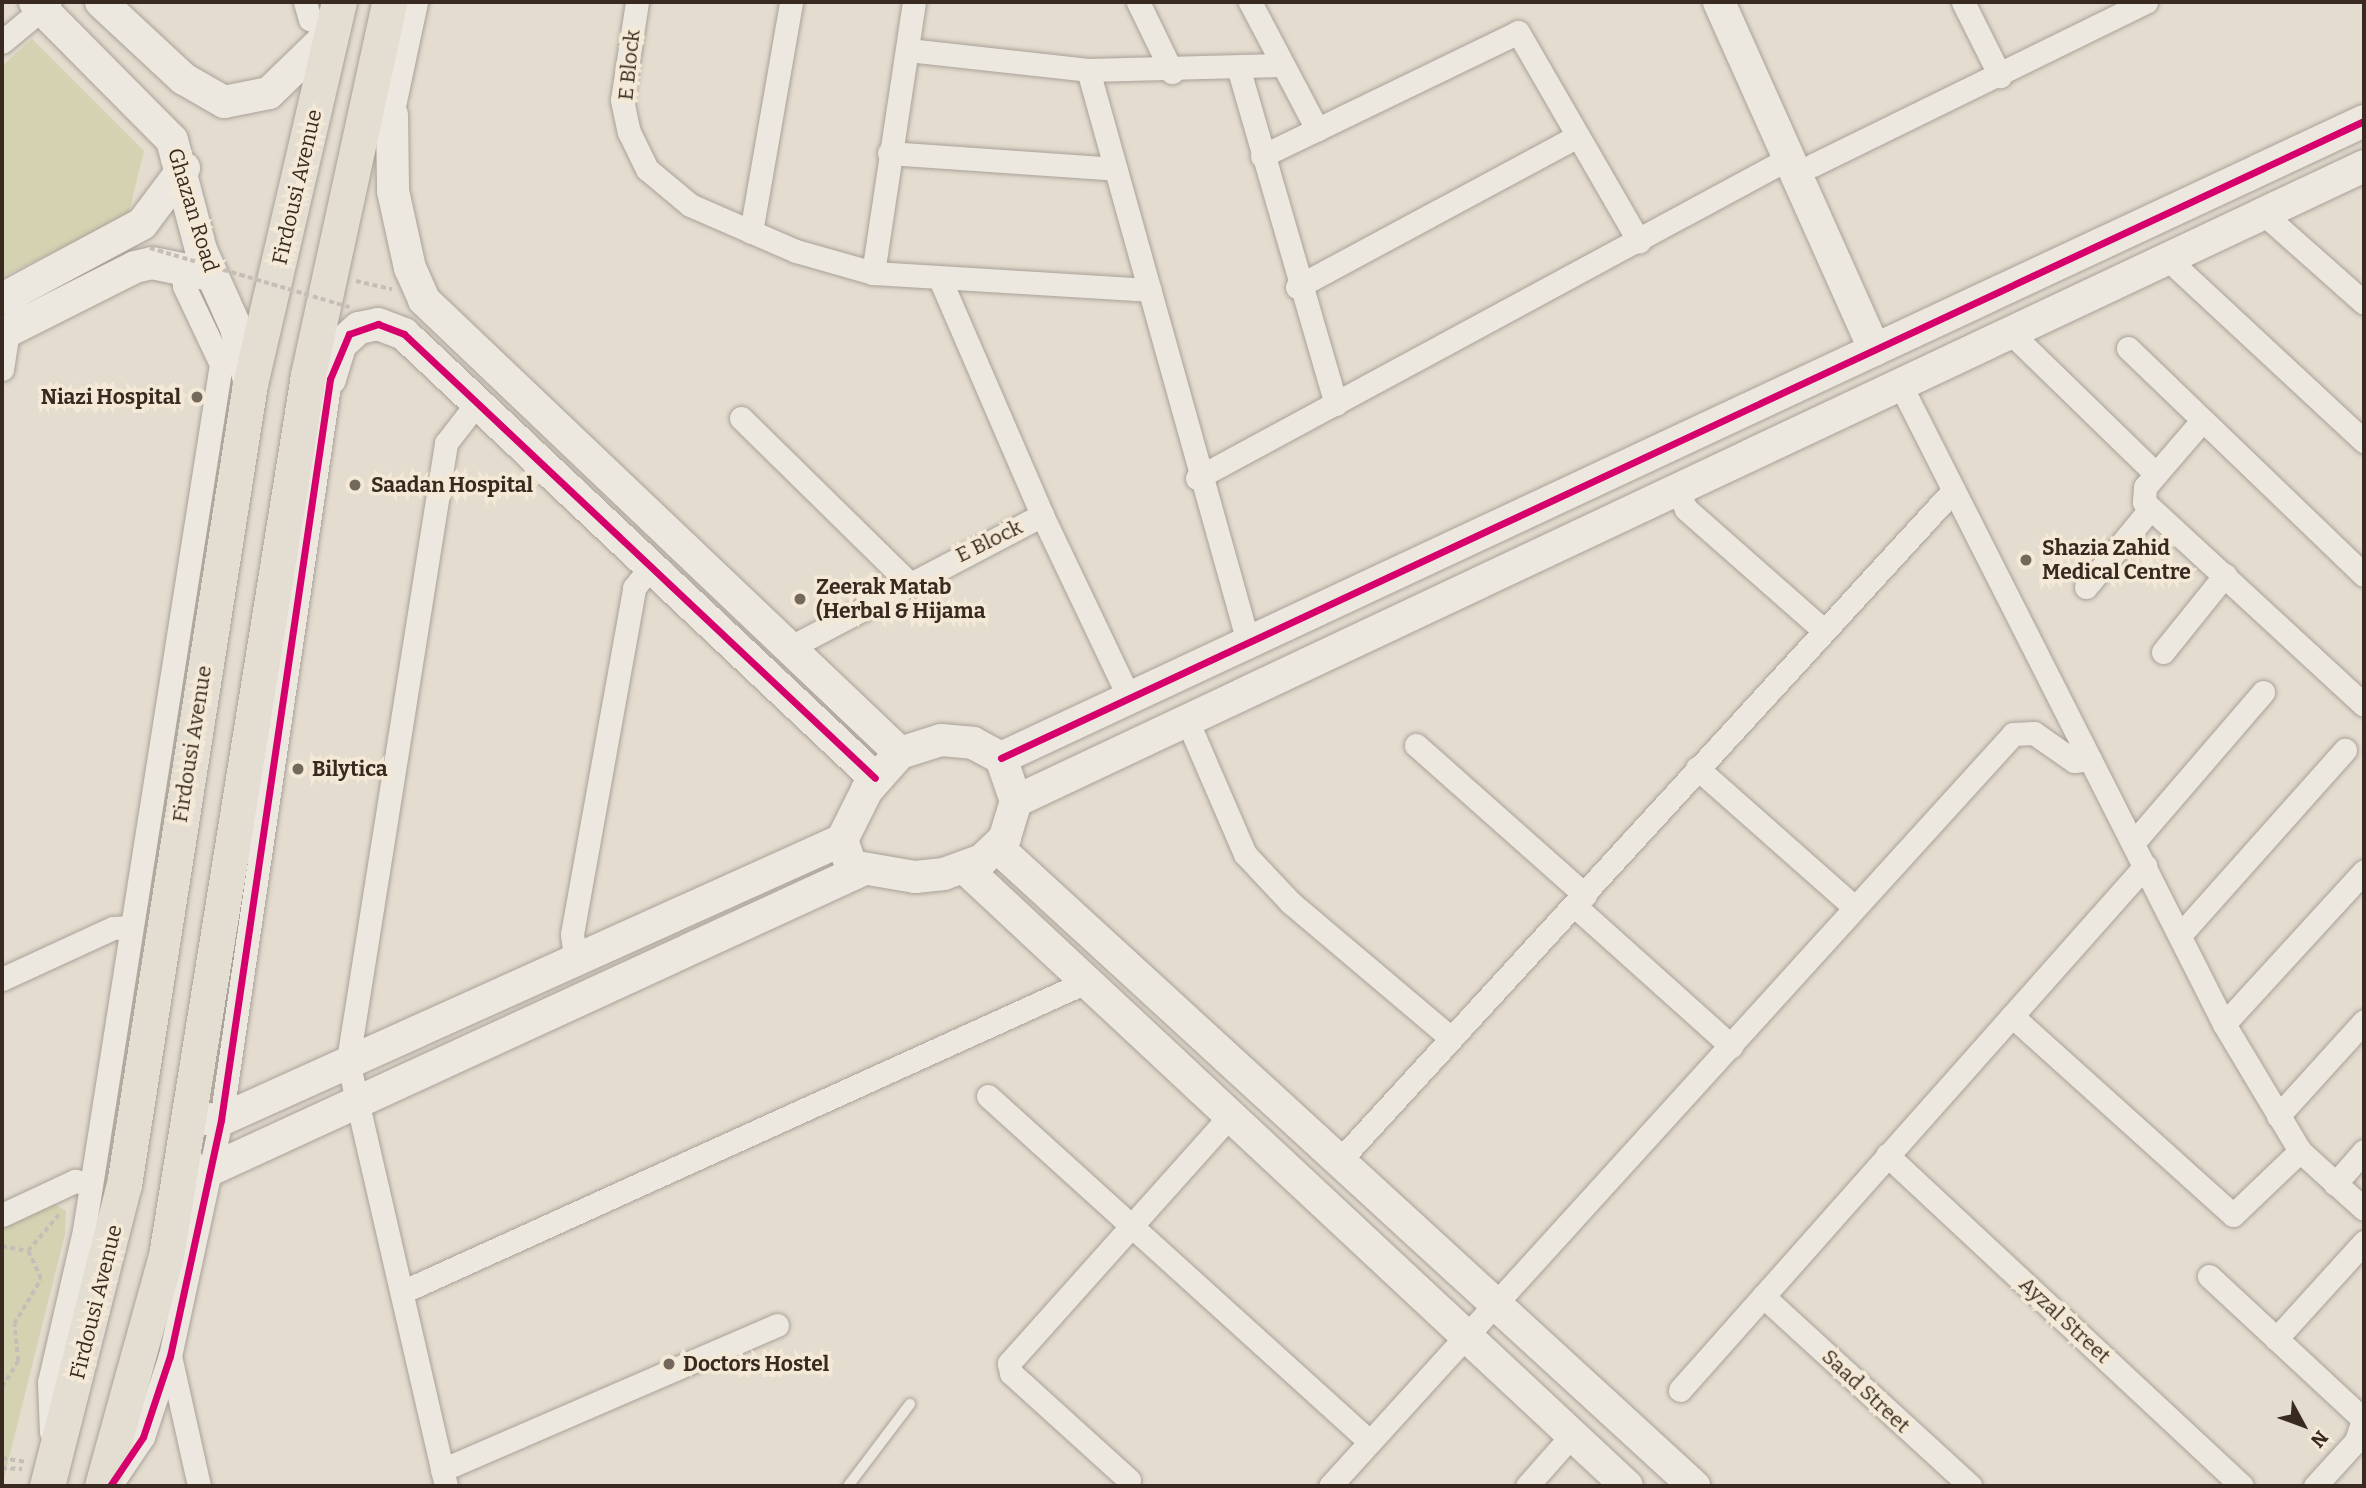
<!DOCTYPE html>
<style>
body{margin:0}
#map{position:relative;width:2366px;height:1488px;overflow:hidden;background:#e4dccf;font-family:Bitter,serif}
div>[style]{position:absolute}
.green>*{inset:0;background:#d5d2b2}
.path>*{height:3.5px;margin-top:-1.75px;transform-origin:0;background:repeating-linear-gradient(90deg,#c5beb7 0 5px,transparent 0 8.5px)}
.roads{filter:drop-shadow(0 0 2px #a9a198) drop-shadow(0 0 2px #a9a198)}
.lane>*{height:10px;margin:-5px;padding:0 5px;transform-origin:5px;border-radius:5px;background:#ece8e0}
.street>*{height:23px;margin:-11.5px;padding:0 11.5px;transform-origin:11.5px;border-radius:11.5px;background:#ece8e0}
.secondary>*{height:32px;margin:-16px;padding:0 16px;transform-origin:16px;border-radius:16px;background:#ece8e0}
.primary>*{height:35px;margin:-17.5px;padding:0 17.5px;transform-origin:17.5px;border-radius:17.5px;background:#e4ddd2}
.path-bridge>*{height:3.5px;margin-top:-1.75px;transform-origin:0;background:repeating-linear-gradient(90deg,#c5beb7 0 5px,transparent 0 8.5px)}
.cycleway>*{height:7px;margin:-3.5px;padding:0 3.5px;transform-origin:3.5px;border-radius:3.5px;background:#d6006c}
.dots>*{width:19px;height:19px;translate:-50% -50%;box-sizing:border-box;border:4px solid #f4e9d6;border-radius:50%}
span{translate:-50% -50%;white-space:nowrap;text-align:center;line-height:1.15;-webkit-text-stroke:7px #f4e9d6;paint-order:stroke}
.street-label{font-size:21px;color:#382a20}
.poi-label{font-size:21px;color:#382a20;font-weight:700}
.right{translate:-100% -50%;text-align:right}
.left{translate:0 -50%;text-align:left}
.frame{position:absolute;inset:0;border:4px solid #382a20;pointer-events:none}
.north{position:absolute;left:2268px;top:1390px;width:70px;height:70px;-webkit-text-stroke:5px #f4e9d6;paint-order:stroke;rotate:131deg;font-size:19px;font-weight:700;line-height:28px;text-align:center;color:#382a20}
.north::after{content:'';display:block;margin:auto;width:24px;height:32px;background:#382a20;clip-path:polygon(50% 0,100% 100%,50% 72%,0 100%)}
</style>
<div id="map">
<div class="green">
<div style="clip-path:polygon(32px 39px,144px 151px,128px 216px,2px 277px,2px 66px)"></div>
<div style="clip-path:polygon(53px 1203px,66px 1211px,65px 1234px,2px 1486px,2px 1228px)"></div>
</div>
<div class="path">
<div style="left:356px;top:281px;width:37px;rotate:13deg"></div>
<div style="left:2px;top:1246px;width:26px;rotate:11deg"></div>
<div style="left:2px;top:1387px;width:31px;rotate:-58deg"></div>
<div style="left:18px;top:1361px;width:37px;rotate:-96deg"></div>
<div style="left:14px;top:1324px;width:52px;rotate:-59deg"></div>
<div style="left:41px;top:1279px;width:31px;rotate:-115deg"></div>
<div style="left:28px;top:1251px;width:51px;rotate:-49.8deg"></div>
<div style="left:2px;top:1458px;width:25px;rotate:9deg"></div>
<div style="left:2px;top:1468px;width:20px;rotate:3deg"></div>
</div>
<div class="roads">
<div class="lane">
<div style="left:848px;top:1486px;width:103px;rotate:-52.9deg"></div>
</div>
<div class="street">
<div style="left:305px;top:2px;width:18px;rotate:74deg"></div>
<div style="left:310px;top:19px;width:26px;rotate:25deg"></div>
<div style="left:637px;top:2px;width:99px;rotate:98.7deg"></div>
<div style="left:622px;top:100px;width:33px;rotate:78deg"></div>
<div style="left:629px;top:132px;width:41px;rotate:64.1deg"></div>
<div style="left:647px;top:169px;width:56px;rotate:39.9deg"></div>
<div style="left:690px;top:205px;width:116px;rotate:23.5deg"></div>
<div style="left:796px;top:251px;width:80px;rotate:15.9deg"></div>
<div style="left:873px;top:273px;width:277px;rotate:3.5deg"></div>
<div style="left:1138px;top:2px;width:78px;rotate:64.1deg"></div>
<div style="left:1250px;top:2px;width:144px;rotate:62.2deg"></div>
<div style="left:1963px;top:2px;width:83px;rotate:63.4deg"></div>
<div style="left:2px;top:42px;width:62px;rotate:-39.8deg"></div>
<div style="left:908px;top:50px;width:181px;rotate:6.3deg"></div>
<div style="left:1088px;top:70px;width:193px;rotate:-1.5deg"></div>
<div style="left:1238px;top:67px;width:351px;rotate:73.8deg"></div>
<div style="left:1088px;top:70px;width:594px;rotate:74.37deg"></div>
<div style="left:392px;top:115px;width:116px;rotate:-78deg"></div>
<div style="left:889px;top:153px;width:227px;rotate:4deg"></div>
<div style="left:1262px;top:156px;width:284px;rotate:-25.8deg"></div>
<div style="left:1518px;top:32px;width:242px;rotate:60deg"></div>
<div style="left:1813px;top:165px;width:371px;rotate:-26.1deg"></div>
<div style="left:2265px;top:215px;width:132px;rotate:41.6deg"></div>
<div style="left:751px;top:232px;width:233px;rotate:-80.1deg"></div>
<div style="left:2170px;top:261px;width:265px;rotate:42.9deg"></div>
<div style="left:873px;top:273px;width:274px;rotate:-81.4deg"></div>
<div style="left:940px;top:279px;width:257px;rotate:66.6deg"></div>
<div style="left:1297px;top:287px;width:319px;rotate:-28.3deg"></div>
<div style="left:2014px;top:336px;width:198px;rotate:44.2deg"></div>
<div style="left:2128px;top:348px;width:327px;rotate:43.9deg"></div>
<div style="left:2px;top:369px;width:38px;rotate:-81deg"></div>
<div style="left:1902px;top:388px;width:713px;rotate:63.15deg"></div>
<div style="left:2224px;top:1024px;width:148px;rotate:59.1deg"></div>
<div style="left:2300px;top:1151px;width:86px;rotate:42.2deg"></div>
<div style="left:741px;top:418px;width:233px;rotate:44.5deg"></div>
<div style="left:2200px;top:423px;width:84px;rotate:130.7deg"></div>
<div style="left:2145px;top:487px;width:15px;rotate:94deg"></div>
<div style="left:2144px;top:502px;width:299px;rotate:42.7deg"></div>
<div style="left:1197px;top:478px;width:675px;rotate:-28.39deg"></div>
<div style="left:1677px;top:491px;width:20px;rotate:63deg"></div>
<div style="left:1686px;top:509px;width:181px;rotate:41.4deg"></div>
<div style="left:2086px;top:587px;width:101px;rotate:-50.6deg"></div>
<div style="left:789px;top:648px;width:286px;rotate:-27.7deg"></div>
<div style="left:1042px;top:515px;width:202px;rotate:64.5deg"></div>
<div style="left:2163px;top:652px;width:99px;rotate:-51.2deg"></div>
<div style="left:1187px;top:720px;width:146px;rotate:66.6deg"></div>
<div style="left:1245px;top:854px;width:67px;rotate:46.8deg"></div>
<div style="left:1291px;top:903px;width:209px;rotate:40.2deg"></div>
<div style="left:1416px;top:745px;width:226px;rotate:41.6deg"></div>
<div style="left:1697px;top:768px;width:208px;rotate:41.5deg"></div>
<div style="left:2134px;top:842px;width:198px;rotate:-49.3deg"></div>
<div style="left:1575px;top:906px;width:210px;rotate:41.9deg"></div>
<div style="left:2180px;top:935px;width:248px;rotate:-48.3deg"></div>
<div style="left:575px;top:958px;width:24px;rotate:-97deg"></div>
<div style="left:572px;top:934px;width:352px;rotate:-79.8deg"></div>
<div style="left:634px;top:588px;width:23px;rotate:-52deg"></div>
<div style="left:2px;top:979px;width:122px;rotate:-24.7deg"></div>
<div style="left:113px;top:928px;width:16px;rotate:-4deg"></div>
<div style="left:2012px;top:1016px;width:297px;rotate:42deg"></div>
<div style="left:2233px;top:1215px;width:93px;rotate:-43.7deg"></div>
<div style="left:2224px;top:1024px;width:207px;rotate:-47.5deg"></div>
<div style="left:988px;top:1096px;width:514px;rotate:42.16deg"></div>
<div style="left:2278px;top:1116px;width:128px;rotate:-47.8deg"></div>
<div style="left:1887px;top:1155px;width:485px;rotate:43deg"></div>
<div style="left:1340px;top:1160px;width:903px;rotate:-47.51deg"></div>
<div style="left:2335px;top:1184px;width:44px;rotate:-48.7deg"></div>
<div style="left:2px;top:1215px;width:81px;rotate:-25deg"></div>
<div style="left:75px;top:1181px;width:15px;rotate:11deg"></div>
<div style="left:2209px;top:1276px;width:209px;rotate:42.9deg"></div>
<div style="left:402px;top:1292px;width:753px;rotate:-24.39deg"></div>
<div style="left:1763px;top:1296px;width:281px;rotate:42.5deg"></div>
<div style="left:2276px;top:1339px;width:131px;rotate:-47.8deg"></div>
<div style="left:170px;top:1356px;width:133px;rotate:77.4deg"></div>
<div style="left:1680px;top:1390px;width:701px;rotate:-48.41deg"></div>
<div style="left:51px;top:1432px;width:50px;rotate:-92.3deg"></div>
<div style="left:49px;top:1382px;width:156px;rotate:-77deg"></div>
<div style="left:84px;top:1230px;width:877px;rotate:-81.01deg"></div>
<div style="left:221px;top:364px;width:86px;rotate:-115.4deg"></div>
<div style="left:184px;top:286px;width:17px;rotate:-93deg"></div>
<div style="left:442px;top:1470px;width:365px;rotate:-23.4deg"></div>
<div style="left:1129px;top:1480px;width:159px;rotate:-137.8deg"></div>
<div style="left:1011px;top:1373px;width:10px;rotate:-101deg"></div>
<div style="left:1009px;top:1363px;width:333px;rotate:-48.2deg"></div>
<div style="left:110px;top:1486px;width:59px;rotate:-56deg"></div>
<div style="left:143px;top:1437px;width:85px;rotate:-71.6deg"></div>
<div style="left:170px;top:1356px;width:241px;rotate:-77.8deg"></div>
<div style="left:221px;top:1120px;width:749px;rotate:-81.63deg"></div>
<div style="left:446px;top:1486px;width:437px;rotate:-103deg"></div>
<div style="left:348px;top:1060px;width:625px;rotate:-80.97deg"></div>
<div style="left:446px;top:443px;width:51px;rotate:-52.2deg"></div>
<div style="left:1330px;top:1486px;width:1016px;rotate:-47.75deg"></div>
<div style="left:2013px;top:734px;width:21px;rotate:-3deg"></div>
<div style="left:2034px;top:733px;width:49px;rotate:35deg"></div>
<div style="left:2074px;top:761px;width:16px;rotate:-7deg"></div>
<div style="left:1527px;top:1486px;width:68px;rotate:-48.6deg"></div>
<div style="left:2315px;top:1486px;width:61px;rotate:-47.7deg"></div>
<div style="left:2356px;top:1441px;width:26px;rotate:-72deg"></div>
</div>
<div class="secondary">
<div style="left:35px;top:2px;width:194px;rotate:45.2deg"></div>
<div style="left:172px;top:140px;width:114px;rotate:75.2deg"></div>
<div style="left:201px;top:250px;width:85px;rotate:65.8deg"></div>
<div style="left:236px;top:328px;width:58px;rotate:76deg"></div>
<div style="left:101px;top:2px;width:113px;rotate:42.9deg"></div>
<div style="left:184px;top:79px;width:46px;rotate:29.9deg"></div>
<div style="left:224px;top:102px;width:46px;rotate:-11.3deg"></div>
<div style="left:269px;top:93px;width:91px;rotate:-44.1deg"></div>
<div style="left:1719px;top:2px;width:381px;rotate:65.9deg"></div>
<div style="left:392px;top:115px;width:76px;rotate:89.2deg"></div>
<div style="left:393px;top:191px;width:79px;rotate:77.6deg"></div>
<div style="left:410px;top:268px;width:35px;rotate:66deg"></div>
<div style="left:424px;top:300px;width:657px;rotate:43.58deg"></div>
<div style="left:2px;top:299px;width:159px;rotate:-28.2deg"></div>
<div style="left:142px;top:224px;width:70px;rotate:-53.1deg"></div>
<div style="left:2px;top:334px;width:149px;rotate:-26.7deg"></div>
<div style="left:135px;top:267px;width:17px;rotate:-13deg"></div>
<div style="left:152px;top:263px;width:60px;rotate:11.5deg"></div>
<div style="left:330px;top:379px;width:37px;rotate:-73deg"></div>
<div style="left:341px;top:344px;width:24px;rotate:-42deg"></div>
<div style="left:359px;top:328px;width:19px;rotate:-12deg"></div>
<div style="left:378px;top:324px;width:28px;rotate:21deg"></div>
<div style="left:404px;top:334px;width:647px;rotate:43.31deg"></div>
<div style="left:941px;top:740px;width:32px;rotate:5deg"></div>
<div style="left:973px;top:743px;width:32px;rotate:28deg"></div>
<div style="left:1001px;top:758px;width:46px;rotate:70.8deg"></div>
<div style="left:1016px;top:801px;width:39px;rotate:107deg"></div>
<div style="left:1005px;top:838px;width:32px;rotate:136deg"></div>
<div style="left:982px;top:860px;width:40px;rotate:159.8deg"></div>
<div style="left:944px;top:874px;width:29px;rotate:174deg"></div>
<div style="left:915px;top:877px;width:65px;rotate:-170.2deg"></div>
<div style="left:851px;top:866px;width:28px;rotate:-109deg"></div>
<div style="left:842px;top:840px;width:56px;rotate:-63.4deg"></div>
<div style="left:867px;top:790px;width:50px;rotate:-48.3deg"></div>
<div style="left:900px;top:753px;width:43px;rotate:-17.6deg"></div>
<div style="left:1001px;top:758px;width:1505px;rotate:-25.05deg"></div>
<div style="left:1016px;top:801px;width:1490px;rotate:-25.22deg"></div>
<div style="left:997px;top:847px;width:946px;rotate:42.51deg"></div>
<div style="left:966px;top:869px;width:904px;rotate:43.03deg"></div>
<div style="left:188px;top:1118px;width:33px;rotate:3deg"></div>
<div style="left:221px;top:1120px;width:681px;rotate:-24.27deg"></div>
<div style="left:180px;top:1172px;width:30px;rotate:-4deg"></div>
<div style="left:210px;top:1170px;width:718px;rotate:-24.71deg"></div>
</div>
<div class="primary">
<div style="left:47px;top:1486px;width:311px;rotate:-75.7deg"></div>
<div style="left:124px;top:1185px;width:811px;rotate:-81.06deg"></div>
<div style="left:250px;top:384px;width:392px;rotate:-76.9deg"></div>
<div style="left:102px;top:1486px;width:239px;rotate:-74.5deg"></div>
<div style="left:166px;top:1256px;width:892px;rotate:-80.84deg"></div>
<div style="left:308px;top:375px;width:382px;rotate:-77.7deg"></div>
</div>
</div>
<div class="path-bridge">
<div style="left:150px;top:248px;width:208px;rotate:16.5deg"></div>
</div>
<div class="cycleway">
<div style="left:1001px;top:758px;width:1505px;rotate:-25.05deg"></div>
<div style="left:110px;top:1486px;width:59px;rotate:-56deg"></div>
<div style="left:143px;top:1437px;width:85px;rotate:-71.6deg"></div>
<div style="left:170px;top:1356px;width:241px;rotate:-77.8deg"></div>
<div style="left:221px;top:1120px;width:749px;rotate:-81.63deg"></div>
<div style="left:330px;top:379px;width:49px;rotate:-67.1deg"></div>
<div style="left:349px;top:334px;width:31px;rotate:-19deg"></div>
<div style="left:378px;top:324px;width:28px;rotate:21deg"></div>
<div style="left:404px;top:334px;width:647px;rotate:43.31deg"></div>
</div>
<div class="dots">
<div style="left:197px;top:397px;background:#74685d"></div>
<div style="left:355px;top:485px;background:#74685d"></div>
<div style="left:2026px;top:560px;background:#74685d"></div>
<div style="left:800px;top:599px;background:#74685d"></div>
<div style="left:298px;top:769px;background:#74685d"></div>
<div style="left:669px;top:1364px;background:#74685d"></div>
</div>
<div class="street-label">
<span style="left:629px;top:65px;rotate:-84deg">E Block</span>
<span style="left:297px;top:187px;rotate:-77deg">Firdousi Avenue</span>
<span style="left:193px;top:210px;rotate:73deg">Ghazan Road</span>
<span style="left:989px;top:541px;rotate:-26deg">E Block</span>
<span style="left:192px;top:744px;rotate:-81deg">Firdousi Avenue</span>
<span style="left:96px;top:1302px;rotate:-76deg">Firdousi Avenue</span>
<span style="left:2065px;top:1320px;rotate:43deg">Ayzal Street</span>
<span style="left:1866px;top:1391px;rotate:43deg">Saad Street</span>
</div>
<div class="poi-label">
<span class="right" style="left:181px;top:397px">Niazi Hospital</span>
<span class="left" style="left:371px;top:485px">Saadan Hospital</span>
<span class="left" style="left:2042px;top:560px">Shazia Zahid<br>Medical Centre</span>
<span class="left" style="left:816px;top:599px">Zeerak Matab<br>(Herbal &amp; Hijama</span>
<span class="left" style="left:312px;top:769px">Bilytica</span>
<span class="left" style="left:683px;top:1364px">Doctors Hostel</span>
</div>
<div class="frame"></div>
<div class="north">N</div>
</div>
